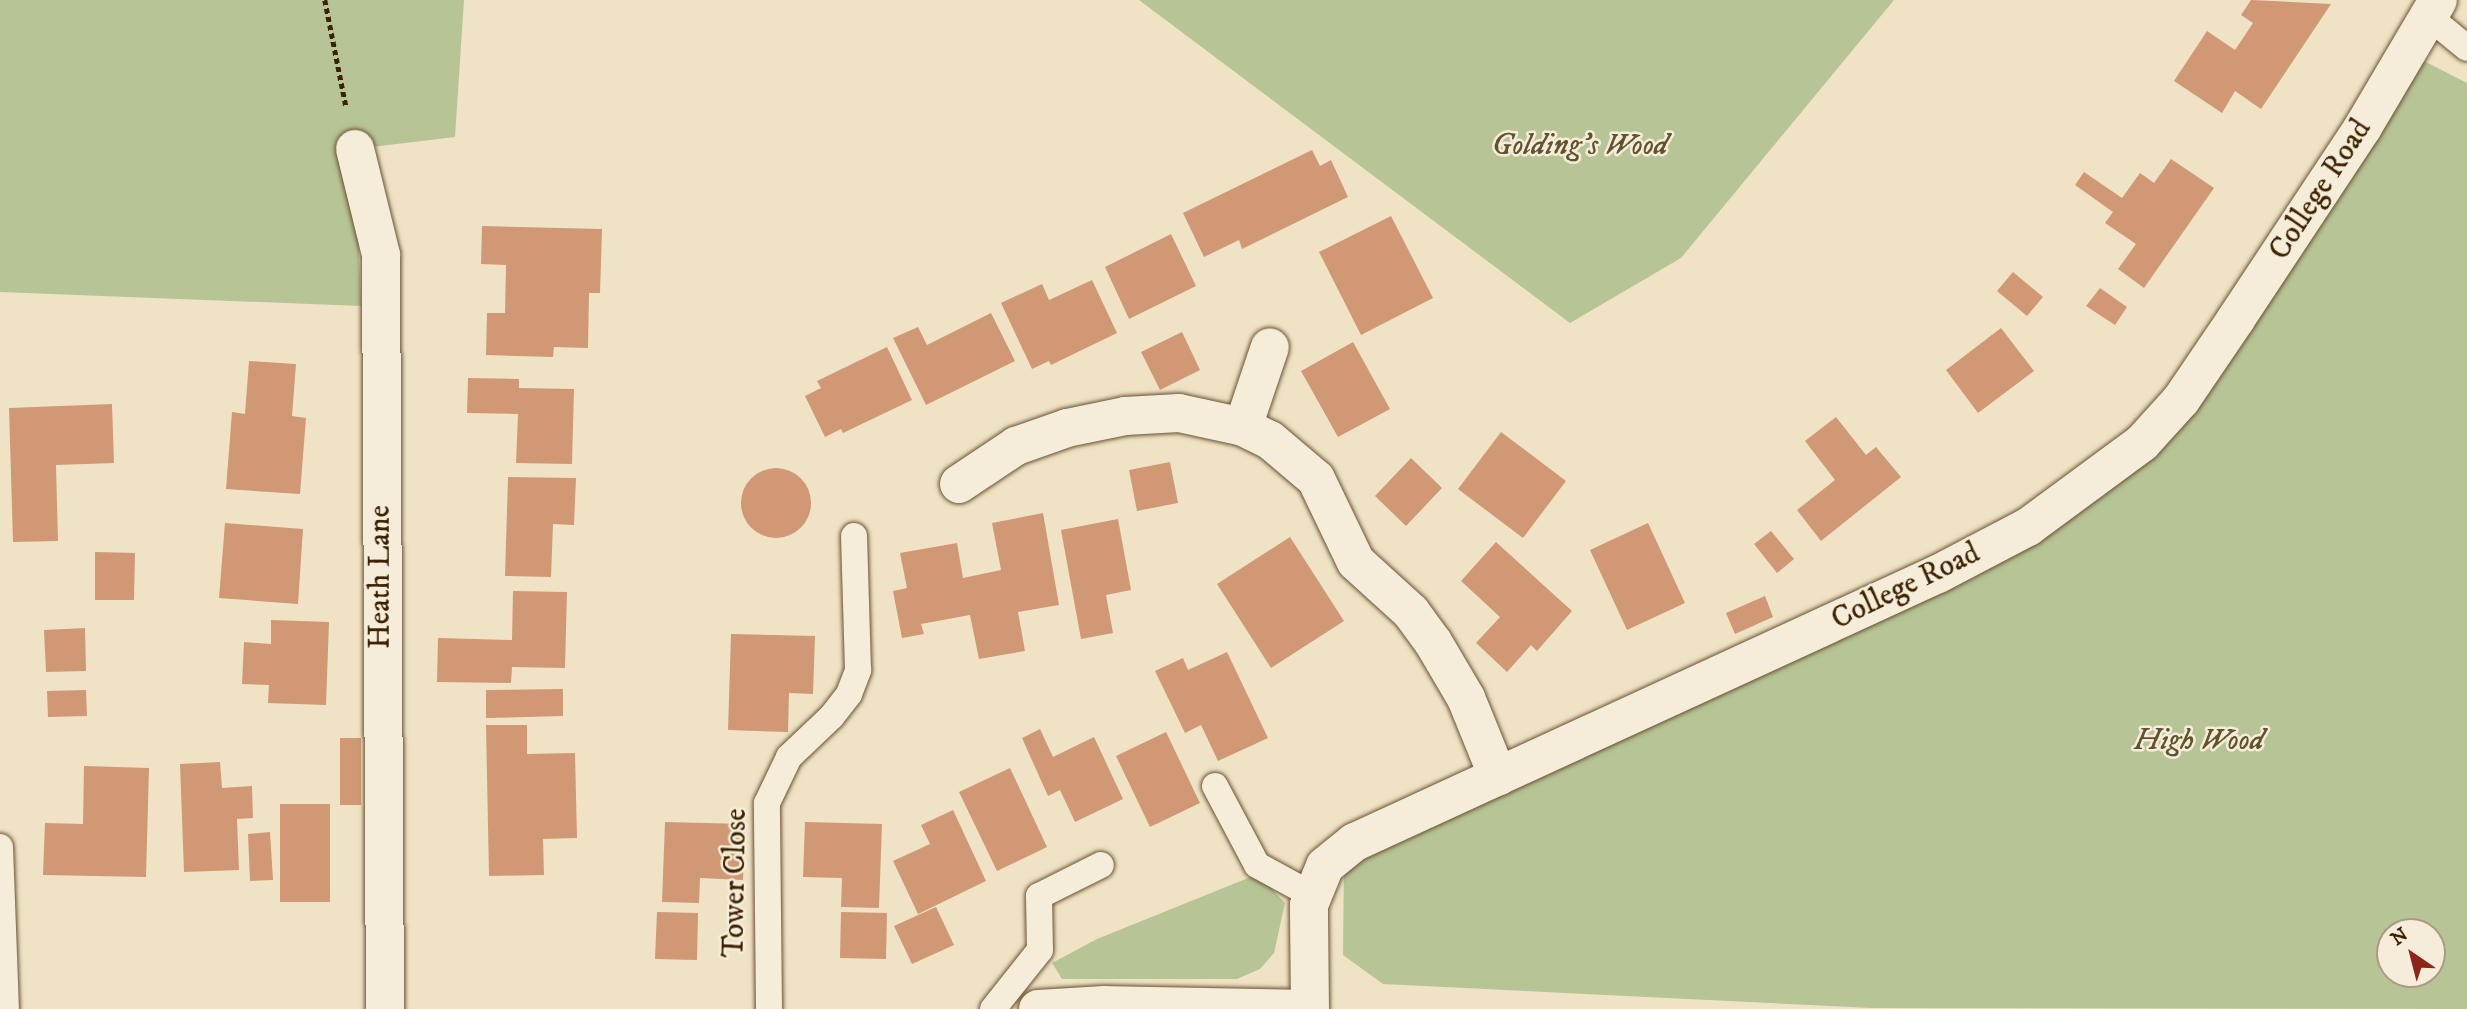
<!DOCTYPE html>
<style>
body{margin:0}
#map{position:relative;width:2467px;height:1009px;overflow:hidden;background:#f0e3c5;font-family:"IM FELL DW Pica",serif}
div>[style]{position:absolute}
.green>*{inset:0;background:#b7c496}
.building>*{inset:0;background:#d09875}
.round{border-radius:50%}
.path>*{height:4.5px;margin-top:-2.25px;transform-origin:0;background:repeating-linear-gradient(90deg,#3c2102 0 5px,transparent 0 8.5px)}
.roads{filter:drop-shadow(0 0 2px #695233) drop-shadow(0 0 2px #695233)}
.lane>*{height:26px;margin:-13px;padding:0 13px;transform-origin:13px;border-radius:13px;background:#f5edd9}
.street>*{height:38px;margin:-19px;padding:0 19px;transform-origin:19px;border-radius:19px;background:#f5edd9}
.secondary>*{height:38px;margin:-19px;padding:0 19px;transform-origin:19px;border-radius:19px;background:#f5edd9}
span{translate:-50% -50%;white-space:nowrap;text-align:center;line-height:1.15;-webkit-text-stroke:5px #f5edd9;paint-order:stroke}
.park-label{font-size:30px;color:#61522e;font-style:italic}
.street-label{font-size:30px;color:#3c2102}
.north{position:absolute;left:2376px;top:918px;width:70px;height:70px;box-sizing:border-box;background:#f5edd9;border:2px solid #ab9b83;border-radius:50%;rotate:325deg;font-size:19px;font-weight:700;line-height:28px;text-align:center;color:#3c2102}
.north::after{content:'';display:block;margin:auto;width:24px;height:32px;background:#8f2418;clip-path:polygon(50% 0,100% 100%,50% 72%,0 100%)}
</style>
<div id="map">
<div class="green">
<div style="clip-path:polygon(0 0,464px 0,455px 137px,355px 149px,361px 306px,0 292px)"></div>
<div style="clip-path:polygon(1139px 0,1894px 0,1681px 258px,1570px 323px)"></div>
<div style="clip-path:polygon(evenodd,2422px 60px,2467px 83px,2467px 1009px,1871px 1008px,1383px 984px,1343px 955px,1344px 857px,1936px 590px,2156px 417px,2422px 60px,2390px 932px,2432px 932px,2432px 974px,2390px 974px,2390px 932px)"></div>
<div style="clip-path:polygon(1258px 874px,1285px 903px,1274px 953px,1260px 969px,1237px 979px,1062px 979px,1052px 963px,1097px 939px)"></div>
</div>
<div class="building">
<div style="clip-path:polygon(2251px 0,2331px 4px,2261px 109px,2235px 91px,2222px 113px,2174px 81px,2207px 31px,2235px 50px,2253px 23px,2241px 15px)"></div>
<div style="clip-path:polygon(1312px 150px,1320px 166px,1331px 160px,1348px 197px,1242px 249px,1239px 240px,1204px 257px,1183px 213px)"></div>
<div style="clip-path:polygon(2171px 159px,2214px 188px,2144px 288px,2118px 269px,2136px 244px,2105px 223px,2113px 212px,2075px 185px,2084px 172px,2122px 198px,2140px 173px,2154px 183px)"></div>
<div style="clip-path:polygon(1391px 216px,1433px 298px,1361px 335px,1319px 252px)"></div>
<div style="clip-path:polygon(482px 226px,602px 229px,600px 293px,589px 293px,588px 348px,554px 347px,553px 357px,486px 355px,487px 313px,505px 313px,506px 265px,481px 264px)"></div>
<div style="clip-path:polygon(1171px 234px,1196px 286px,1129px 319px,1105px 267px)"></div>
<div style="clip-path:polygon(2013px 272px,2043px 297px,2027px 316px,1997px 291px)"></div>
<div style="clip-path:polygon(1092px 280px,1117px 333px,1051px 365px,1049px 361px,1032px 369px,1001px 303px,1042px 284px,1049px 300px)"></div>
<div style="clip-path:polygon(2100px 288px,2127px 307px,2115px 325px,2086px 306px)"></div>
<div style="clip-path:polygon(991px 313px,1015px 361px,926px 405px,893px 338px,918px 327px,927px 345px)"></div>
<div style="clip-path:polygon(2001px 328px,2034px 371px,1978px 413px,1946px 370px)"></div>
<div style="clip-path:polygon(1182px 332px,1200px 370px,1160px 390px,1141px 352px)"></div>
<div style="clip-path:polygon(1353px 342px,1390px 409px,1338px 437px,1301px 371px)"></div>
<div style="clip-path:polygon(887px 347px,912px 400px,843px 433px,841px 429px,825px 437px,805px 396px,821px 388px,817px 381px)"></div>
<div style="clip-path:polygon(249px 361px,296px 364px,292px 416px,306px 418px,300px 494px,226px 489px,232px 412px,245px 414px)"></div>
<div style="clip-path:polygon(468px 378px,519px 379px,519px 388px,574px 389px,572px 464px,516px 463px,518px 414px,467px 413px)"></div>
<div style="clip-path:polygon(112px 404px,114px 463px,56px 465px,58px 541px,13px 542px,9px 408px)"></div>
<div style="clip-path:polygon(1836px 417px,1866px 455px,1876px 447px,1901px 477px,1821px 541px,1797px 510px,1835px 480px,1805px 441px)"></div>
<div style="clip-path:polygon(1501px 432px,1566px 481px,1523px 538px,1458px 489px)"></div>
<div style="clip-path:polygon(1411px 458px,1442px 488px,1406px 526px,1375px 496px)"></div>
<div style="clip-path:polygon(1170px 462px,1178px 503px,1137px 511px,1129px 470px)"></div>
<div class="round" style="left:741px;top:468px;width:70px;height:70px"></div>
<div style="clip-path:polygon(508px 477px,576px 478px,574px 525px,553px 524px,551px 577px,505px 576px)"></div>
<div style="clip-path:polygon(1043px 513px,1059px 605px,1018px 612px,1025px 651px,979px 659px,970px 615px,921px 624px,924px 634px,902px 638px,893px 591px,907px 588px,900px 553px,957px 543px,963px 578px,1001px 570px,992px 523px)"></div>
<div style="clip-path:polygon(1118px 519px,1131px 590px,1106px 595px,1113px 633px,1081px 639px,1061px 530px)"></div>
<div style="clip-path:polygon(225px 523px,303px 529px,298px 604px,219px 598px)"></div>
<div style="clip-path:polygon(1648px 523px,1685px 603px,1627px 630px,1590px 550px)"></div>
<div style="clip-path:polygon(1771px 531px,1794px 559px,1777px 573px,1754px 544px)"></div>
<div style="clip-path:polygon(1290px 537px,1344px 621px,1271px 668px,1217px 584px)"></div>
<div style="clip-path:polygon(1496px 542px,1572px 611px,1537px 651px,1531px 645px,1507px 672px,1476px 643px,1500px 617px,1461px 581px)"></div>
<div style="clip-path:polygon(95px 552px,135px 553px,134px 600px,95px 600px)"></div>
<div style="clip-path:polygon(513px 591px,567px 592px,565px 668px,512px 667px,511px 683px,437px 682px,438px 638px,512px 640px)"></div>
<div style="clip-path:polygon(1765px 596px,1773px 617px,1735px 634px,1726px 613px)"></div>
<div style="clip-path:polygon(271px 620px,329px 622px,326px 705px,268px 703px,269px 685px,242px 684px,244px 642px,271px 644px)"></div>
<div style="clip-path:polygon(85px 628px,86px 671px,46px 672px,44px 630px)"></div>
<div style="clip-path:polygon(731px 634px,815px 636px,813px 694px,789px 693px,788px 732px,728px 730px)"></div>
<div style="clip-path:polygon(1227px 652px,1268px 738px,1218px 761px,1201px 725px,1185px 733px,1155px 671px,1183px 658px,1188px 670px)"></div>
<div style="clip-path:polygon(563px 689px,563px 716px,486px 718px,486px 690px)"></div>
<div style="clip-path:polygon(86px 690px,87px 716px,48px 717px,47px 691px)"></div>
<div style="clip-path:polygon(486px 725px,527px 725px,527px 754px,575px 753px,577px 838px,543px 839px,544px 875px,489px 876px)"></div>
<div style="clip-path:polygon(1040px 729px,1053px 757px,1094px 737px,1123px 799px,1075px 822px,1060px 790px,1048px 796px,1022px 738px)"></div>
<div style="clip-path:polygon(1166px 732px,1200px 803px,1150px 827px,1116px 756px)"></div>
<div style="clip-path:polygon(340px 738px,361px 738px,361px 805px,340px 805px)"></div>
<div style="clip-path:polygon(220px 762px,222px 788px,252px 786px,253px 818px,237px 819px,239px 870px,184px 872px,180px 764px)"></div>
<div style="clip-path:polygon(84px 766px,149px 768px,146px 877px,43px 875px,45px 823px,83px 824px)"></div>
<div style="clip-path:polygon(1010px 768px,1047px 847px,997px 871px,959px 792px)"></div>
<div style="clip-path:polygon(280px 804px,330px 804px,330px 902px,280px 902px)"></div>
<div style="clip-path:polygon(953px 810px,986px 881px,918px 914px,893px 861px,930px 844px,921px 825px)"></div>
<div style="clip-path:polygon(665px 822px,745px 824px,743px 880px,700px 878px,699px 903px,662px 902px)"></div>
<div style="clip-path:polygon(805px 822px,882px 824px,879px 908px,841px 907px,842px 878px,803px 877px)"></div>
<div style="clip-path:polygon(270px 832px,273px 880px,250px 881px,248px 834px)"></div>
<div style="clip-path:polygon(936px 907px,954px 945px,912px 964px,894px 926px)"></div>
<div style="clip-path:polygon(657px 912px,698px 913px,697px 960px,655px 959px)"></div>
<div style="clip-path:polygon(841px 912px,887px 913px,886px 959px,840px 958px)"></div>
</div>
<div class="path">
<div style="left:325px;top:0;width:108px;rotate:78.8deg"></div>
</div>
<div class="roads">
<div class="lane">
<div style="left:2428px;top:16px;width:50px;rotate:39.4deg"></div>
<div style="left:1215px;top:786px;width:89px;rotate:62deg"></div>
<div style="left:1257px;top:865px;width:63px;rotate:28.6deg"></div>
<div style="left:0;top:847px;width:162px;rotate:87.9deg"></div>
<div style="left:769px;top:1009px;width:206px;rotate:-90.6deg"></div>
<div style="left:767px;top:803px;width:51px;rotate:-64.4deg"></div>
<div style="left:789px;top:757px;width:59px;rotate:-43.6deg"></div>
<div style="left:832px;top:716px;width:28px;rotate:-52deg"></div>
<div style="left:849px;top:694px;width:26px;rotate:-69deg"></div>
<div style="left:858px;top:670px;width:134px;rotate:-91.7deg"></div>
<div style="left:993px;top:1009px;width:75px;rotate:-51.5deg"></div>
<div style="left:1040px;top:950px;width:54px;rotate:-91.1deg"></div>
<div style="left:1039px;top:896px;width:69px;rotate:-26.6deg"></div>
</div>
<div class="street">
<div style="left:355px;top:149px;width:109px;rotate:76.2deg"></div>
<div style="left:381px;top:255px;width:754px;rotate:89.7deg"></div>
<div style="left:1243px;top:427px;width:84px;rotate:-71.4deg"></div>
<div style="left:959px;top:484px;width:69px;rotate:-33.7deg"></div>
<div style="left:1016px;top:446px;width:54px;rotate:-19.4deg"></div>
<div style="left:1067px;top:428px;width:59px;rotate:-11.7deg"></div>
<div style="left:1125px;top:416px;width:54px;rotate:-3.2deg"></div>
<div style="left:1179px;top:413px;width:66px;rotate:12.3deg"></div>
<div style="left:1243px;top:427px;width:30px;rotate:26deg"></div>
<div style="left:1270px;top:440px;width:60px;rotate:40.3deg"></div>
<div style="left:1316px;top:479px;width:92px;rotate:64.3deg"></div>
<div style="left:1356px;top:562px;width:74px;rotate:42.3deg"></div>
<div style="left:1411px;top:612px;width:37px;rotate:54deg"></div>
<div style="left:1433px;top:642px;width:65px;rotate:59.5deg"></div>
<div style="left:1466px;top:698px;width:85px;rotate:67.9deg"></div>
<div style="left:1310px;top:1009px;width:104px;rotate:-90.6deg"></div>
<div style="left:1309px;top:905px;width:42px;rotate:-67.7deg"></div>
<div style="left:1325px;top:866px;width:38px;rotate:-39deg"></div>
<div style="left:1355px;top:842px;width:642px;rotate:-24.69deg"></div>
<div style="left:1938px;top:574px;width:102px;rotate:-27.6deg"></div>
<div style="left:2028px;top:527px;width:142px;rotate:-36.4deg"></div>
<div style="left:2142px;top:443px;width:58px;rotate:-47.8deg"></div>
<div style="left:2181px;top:400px;width:98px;rotate:-55.8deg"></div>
<div style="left:2236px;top:319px;width:230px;rotate:-56.5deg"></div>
<div style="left:2363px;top:127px;width:147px;rotate:-59.4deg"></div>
</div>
<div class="secondary">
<div style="left:1038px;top:1009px;width:67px;rotate:-3.4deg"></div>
<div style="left:1105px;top:1005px;width:200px;rotate:1.1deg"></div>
</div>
</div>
<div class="park-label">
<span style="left:1580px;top:146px">Golding's Wood</span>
<span style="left:2199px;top:741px">High Wood</span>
</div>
<div class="street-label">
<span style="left:2321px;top:190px;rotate:-57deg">College Road</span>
<span style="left:381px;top:577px;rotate:-90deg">Heath Lane</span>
<span style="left:1906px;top:587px;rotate:-26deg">College Road</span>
<span style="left:736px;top:883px;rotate:-89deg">Tower Close</span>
</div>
<div class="north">N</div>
</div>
